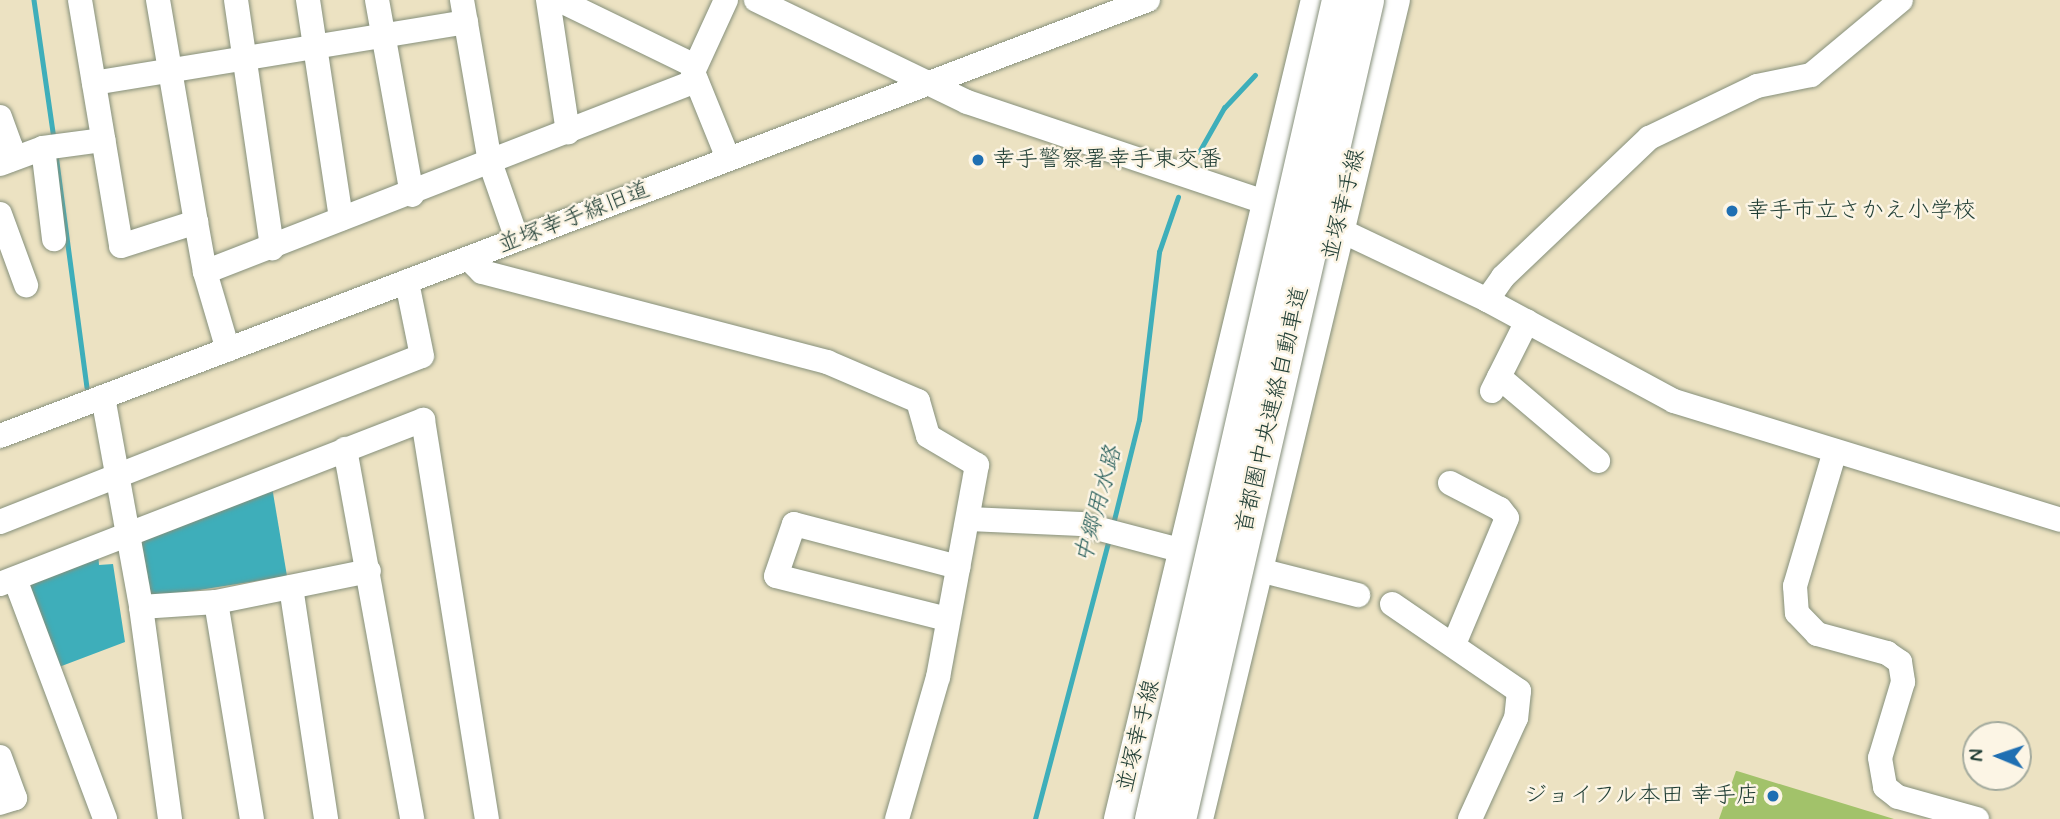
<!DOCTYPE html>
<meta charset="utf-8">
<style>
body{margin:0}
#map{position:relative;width:2060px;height:819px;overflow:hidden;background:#ece2c2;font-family:Mynerve,"Klee One",sans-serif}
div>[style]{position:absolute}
.green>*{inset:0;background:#a2c26a}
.water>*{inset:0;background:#3eaeba}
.stream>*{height:4.5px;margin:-2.25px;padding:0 2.25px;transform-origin:2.25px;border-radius:2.25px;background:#3eaeba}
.roads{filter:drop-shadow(0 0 2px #86907b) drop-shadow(0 0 2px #86907b)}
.minor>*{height:24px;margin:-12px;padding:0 12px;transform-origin:12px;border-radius:12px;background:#fff}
.major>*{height:30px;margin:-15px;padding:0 15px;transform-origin:15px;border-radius:15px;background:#fff}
.bridges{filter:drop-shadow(0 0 2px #86907b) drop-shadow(0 0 2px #86907b)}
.highway-bridge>*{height:35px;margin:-17.5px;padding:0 17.5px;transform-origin:17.5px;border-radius:17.5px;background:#fff}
.dots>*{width:19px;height:19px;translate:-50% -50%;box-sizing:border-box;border:4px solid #fcf5e5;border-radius:50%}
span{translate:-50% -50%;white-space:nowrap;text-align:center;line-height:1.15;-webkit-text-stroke:5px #fcf5e5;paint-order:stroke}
.poi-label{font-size:23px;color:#1f3d34}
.left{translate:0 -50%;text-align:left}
.right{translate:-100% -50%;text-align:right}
.street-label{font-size:23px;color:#1f3d34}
.water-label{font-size:24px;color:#285f5c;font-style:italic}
.north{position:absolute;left:1962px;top:721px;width:70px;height:70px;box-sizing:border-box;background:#fcf5e5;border:2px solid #a4ab9e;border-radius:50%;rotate:272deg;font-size:19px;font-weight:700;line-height:28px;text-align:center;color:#1f3d34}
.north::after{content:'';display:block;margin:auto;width:24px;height:32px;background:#1f6fb2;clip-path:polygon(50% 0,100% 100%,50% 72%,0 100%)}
</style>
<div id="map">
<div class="green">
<div style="clip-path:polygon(1736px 771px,1737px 771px,1894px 819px,1719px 819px)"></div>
</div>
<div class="water">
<div style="clip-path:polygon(272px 487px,287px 576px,155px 597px,144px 592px,138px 544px,143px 534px)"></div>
<div style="clip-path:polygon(98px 552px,99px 565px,113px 564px,125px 642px,59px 667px,29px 588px,32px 577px)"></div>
</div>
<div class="stream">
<div style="left:34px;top:0;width:140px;rotate:81.8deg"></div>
<div style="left:1199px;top:152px;width:51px;rotate:-60.4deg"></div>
<div style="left:1224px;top:108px;width:45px;rotate:-46.8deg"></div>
<div style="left:56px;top:155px;width:234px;rotate:82.4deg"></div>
<div style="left:1113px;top:524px;width:107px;rotate:-76deg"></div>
<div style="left:1139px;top:420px;width:169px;rotate:-83.2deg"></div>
<div style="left:1159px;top:252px;width:58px;rotate:-70.9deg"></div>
<div style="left:1035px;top:819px;width:290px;rotate:-75.2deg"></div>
</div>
<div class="roads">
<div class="minor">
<div style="left:80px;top:0;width:249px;rotate:80.5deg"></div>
<div style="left:121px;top:246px;width:79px;rotate:-17.7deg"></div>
<div style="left:196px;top:222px;width:51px;rotate:79.8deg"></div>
<div style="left:205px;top:272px;width:527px;rotate:-21.26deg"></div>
<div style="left:158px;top:0;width:225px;rotate:80.3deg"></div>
<div style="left:236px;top:0;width:251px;rotate:81.7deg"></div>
<div style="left:308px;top:0;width:221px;rotate:81.4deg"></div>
<div style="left:377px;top:0;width:198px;rotate:79.8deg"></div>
<div style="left:462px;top:0;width:164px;rotate:80.2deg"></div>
<div style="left:490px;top:162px;width:82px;rotate:70.7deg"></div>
<div style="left:548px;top:0;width:134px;rotate:81.4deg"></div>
<div style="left:559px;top:0;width:149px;rotate:25.9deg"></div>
<div style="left:726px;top:0;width:79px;rotate:114.6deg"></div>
<div style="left:693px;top:72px;width:93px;rotate:67.9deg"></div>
<div style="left:756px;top:0;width:234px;rotate:25.8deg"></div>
<div style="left:967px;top:102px;width:336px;rotate:18.6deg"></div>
<div style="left:94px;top:83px;width:377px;rotate:-9.3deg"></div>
<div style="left:0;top:117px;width:32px;rotate:70deg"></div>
<div style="left:11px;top:147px;width:13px;rotate:94deg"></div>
<div style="left:43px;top:148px;width:92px;rotate:83.1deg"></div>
<div style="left:0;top:164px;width:46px;rotate:-20.4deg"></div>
<div style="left:43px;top:148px;width:61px;rotate:-7.6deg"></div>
<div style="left:0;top:214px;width:76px;rotate:69.9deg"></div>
<div style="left:1323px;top:222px;width:182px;rotate:25.4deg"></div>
<div style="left:1487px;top:300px;width:213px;rotate:28.4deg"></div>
<div style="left:1674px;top:401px;width:404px;rotate:17.1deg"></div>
<div style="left:469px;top:259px;width:18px;rotate:45deg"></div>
<div style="left:482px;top:272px;width:357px;rotate:14.6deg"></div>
<div style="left:827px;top:362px;width:99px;rotate:23.2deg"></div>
<div style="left:918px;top:401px;width:36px;rotate:74deg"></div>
<div style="left:928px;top:436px;width:57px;rotate:30.6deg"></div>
<div style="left:977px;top:465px;width:216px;rotate:100.4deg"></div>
<div style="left:938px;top:677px;width:148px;rotate:106.1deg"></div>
<div style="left:205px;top:272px;width:81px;rotate:73.6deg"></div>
<div style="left:1487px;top:300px;width:28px;rotate:-55deg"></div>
<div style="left:1503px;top:277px;width:202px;rotate:-43.6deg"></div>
<div style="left:1649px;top:138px;width:120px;rotate:-25.7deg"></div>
<div style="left:1757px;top:86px;width:55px;rotate:-11.5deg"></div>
<div style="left:1811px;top:75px;width:117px;rotate:-39.8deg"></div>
<div style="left:1499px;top:377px;width:130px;rotate:40.3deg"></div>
<div style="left:1492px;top:391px;width:78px;rotate:-63.4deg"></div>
<div style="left:103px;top:397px;width:213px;rotate:79.7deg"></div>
<div style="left:141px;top:607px;width:214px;rotate:82.2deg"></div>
<div style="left:0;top:436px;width:1228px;rotate:-20.8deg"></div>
<div style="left:345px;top:449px;width:376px;rotate:79.7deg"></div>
<div style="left:1835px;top:451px;width:141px;rotate:106.5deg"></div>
<div style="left:1795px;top:586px;width:27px;rotate:86deg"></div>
<div style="left:1797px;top:613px;width:29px;rotate:46deg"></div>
<div style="left:1817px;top:634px;width:73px;rotate:15.2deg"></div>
<div style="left:1887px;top:653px;width:16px;rotate:35deg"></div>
<div style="left:1900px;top:662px;width:20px;rotate:81deg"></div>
<div style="left:1903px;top:682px;width:79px;rotate:106.8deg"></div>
<div style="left:1880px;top:758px;width:29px;rotate:80deg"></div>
<div style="left:1885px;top:787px;width:16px;rotate:38deg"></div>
<div style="left:1898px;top:797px;width:82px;rotate:15.6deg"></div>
<div style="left:1450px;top:483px;width:56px;rotate:27.5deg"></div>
<div style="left:1500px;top:509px;width:11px;rotate:52deg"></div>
<div style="left:1507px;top:518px;width:137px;rotate:112.8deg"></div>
<div style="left:969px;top:519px;width:112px;rotate:2.6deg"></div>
<div style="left:1081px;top:524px;width:125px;rotate:14.8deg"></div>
<div style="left:0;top:522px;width:453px;rotate:-21.5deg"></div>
<div style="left:422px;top:356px;width:76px;rotate:-101.5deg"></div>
<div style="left:1240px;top:565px;width:122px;rotate:14.3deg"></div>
<div style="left:15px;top:579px;width:256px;rotate:69.4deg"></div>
<div style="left:0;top:584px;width:454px;rotate:-21.2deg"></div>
<div style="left:423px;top:420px;width:404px;rotate:80.9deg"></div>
<div style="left:291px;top:587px;width:235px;rotate:81.4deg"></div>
<div style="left:216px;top:602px;width:220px;rotate:80.6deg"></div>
<div style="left:1392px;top:604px;width:154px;rotate:34.4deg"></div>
<div style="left:1519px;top:691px;width:27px;rotate:96deg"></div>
<div style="left:1516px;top:718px;width:111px;rotate:114.5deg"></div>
<div style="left:141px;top:607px;width:75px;rotate:-3.8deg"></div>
<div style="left:216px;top:602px;width:156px;rotate:-11.5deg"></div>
<div style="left:947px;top:619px;width:176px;rotate:-165.9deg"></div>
<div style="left:776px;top:576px;width:55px;rotate:-70.9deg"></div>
<div style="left:794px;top:524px;width:170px;rotate:14.7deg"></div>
<div style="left:0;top:757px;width:44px;rotate:69.9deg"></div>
<div style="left:15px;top:798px;width:16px;rotate:162deg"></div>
</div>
<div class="major">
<div style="left:1119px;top:819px;width:842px;rotate:-76.48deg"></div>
<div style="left:1198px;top:819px;width:842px;rotate:-76.48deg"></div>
</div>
</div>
<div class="bridges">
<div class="highway-bridge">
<div style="left:1152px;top:819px;width:840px;rotate:-77.14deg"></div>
<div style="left:1178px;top:819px;width:840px;rotate:-77.07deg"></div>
</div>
</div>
<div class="dots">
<div style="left:978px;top:160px;background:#1f6fb2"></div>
<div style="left:1732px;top:211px;background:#1f6fb2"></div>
<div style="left:1773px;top:796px;background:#1f6fb2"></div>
</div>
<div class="poi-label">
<span class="left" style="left:992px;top:160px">幸手警察署幸手東交番</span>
<span class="left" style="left:1746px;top:211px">幸手市立さかえ小学校</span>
<span class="right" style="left:1759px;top:796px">ジョイフル本田 幸手店</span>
</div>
<div class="street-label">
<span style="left:1344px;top:205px;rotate:-76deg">並塚幸手線</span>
<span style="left:574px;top:218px;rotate:-21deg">並塚幸手線旧道</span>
<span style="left:1273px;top:410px;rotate:-77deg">首都圏中央連絡自動車道</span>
<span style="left:1139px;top:736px;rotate:-76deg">並塚幸手線</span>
</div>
<div class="water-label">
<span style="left:1099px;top:505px;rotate:-75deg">中郷用水路</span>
</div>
<div class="north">N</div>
</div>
